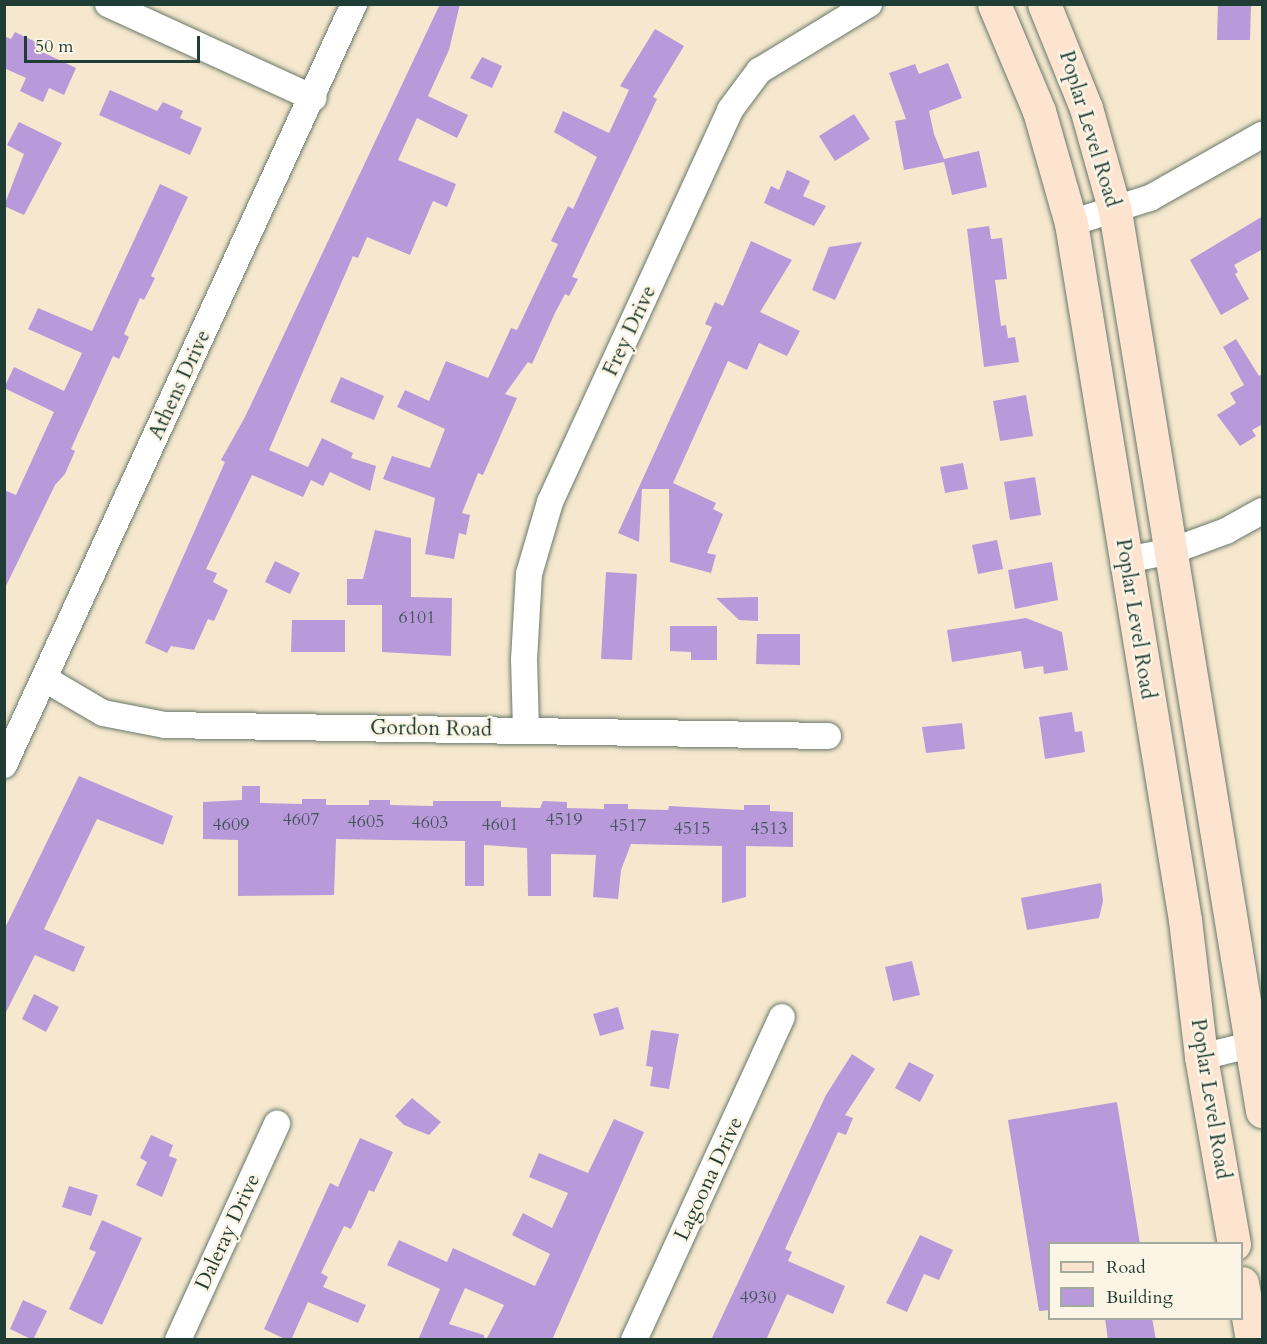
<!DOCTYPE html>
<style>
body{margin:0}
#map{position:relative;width:1267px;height:1344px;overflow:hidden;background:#f5e8ce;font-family:Cardo,serif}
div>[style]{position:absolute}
.building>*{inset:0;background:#b89ada}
.roads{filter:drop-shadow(0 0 2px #6a796a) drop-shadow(0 0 2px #6a796a)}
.street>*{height:26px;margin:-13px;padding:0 13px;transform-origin:13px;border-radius:13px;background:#fff}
.secondary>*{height:33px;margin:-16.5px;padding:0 16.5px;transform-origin:16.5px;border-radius:16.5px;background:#fde4d1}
span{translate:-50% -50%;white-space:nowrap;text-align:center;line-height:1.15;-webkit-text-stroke:5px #fcf5e5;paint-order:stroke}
.number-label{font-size:18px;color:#45545e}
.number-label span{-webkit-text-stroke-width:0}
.street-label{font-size:21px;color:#1f3d34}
.frame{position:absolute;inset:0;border:6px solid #1f3d34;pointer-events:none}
.legend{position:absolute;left:1048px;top:1242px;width:195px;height:78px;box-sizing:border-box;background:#fcf5e5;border:2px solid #a4ab9e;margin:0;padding:8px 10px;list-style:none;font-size:18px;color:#1f3d34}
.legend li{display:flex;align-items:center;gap:12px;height:30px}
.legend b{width:30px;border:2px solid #a4ab9e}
.scale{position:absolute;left:24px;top:36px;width:176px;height:27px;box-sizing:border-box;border:3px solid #1f3d34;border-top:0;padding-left:8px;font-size:18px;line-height:21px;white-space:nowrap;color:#1f3d34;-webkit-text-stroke:4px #fcf5e5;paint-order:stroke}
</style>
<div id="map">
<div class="building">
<div style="clip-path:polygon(440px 4px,460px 4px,449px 50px,428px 96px,468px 115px,457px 138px,417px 118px,398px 160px,456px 184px,447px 207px,433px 201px,410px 255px,367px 237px,358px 258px,353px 256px,269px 450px,308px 467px,322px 438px,353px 453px,351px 458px,376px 466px,370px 491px,330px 472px,323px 486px,311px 480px,303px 497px,252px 475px,206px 569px,217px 573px,213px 582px,228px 590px,214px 621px,208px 619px,194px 650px,171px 646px,167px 653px,145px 643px,225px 462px,221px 460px,245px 417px)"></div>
<div style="clip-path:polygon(1218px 4px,1251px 4px,1250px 40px,1217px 40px)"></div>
<div style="clip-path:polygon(655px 29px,684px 46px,653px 97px,657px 99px,572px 277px,578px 279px,569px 296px,565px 294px,555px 313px,532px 364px,528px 362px,505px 394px,517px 398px,483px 475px,478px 473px,462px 513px,470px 515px,466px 535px,459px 533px,454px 559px,425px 554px,435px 498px,383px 479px,392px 456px,430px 468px,445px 429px,397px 407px,405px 390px,429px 401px,446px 361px,488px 378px,511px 328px,517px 330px,558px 244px,551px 241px,568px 206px,573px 209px,597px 157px,554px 132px,563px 111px,609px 133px,629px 90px,620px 86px)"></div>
<div style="clip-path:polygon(15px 32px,38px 43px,36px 49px,76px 68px,64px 95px,49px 88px,43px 102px,20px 91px,26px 78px,4px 68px,4px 36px,11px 39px)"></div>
<div style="clip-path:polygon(482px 57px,502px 66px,492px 88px,470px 78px)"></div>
<div style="clip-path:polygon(948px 63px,962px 98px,929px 111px,934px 134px,944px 159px,979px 151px,987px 187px,952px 195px,944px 162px,904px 170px,895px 121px,906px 119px,889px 73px,915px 64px,919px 74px)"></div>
<div style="clip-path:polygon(110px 90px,157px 111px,163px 102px,183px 111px,180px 118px,202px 128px,190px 155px,99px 115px)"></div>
<div style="clip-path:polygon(854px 114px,870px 139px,835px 161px,819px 136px)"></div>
<div style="clip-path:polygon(19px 122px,62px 143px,24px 215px,4px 206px,24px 154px,7px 145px)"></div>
<div style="clip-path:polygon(787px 170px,810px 181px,803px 196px,826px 206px,814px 226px,764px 203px,771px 186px,779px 190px)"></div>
<div style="clip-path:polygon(160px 184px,188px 197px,151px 276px,155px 278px,144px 300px,140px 298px,124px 334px,129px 337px,119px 359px,113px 356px,71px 449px,75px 451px,65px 474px,55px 485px,4px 590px,4px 490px,16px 495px,54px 412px,4px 388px,14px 367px,64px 391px,82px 353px,28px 329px,33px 319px,38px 308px,92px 331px)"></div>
<div style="clip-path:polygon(1263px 216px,1263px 249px,1234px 265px,1238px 272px,1235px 274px,1249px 299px,1221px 315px,1190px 260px)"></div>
<div style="clip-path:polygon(989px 226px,991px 239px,1002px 238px,1007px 279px,995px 280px,1001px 326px,1006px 325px,1008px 338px,1015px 337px,1019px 362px,984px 367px,967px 229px)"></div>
<div style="clip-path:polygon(751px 241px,792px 260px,760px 312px,800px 331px,787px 356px,759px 343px,747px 370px,728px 361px,673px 483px,716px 503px,713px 509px,723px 514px,707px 553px,716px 555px,711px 573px,670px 562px,669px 489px,642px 489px,639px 542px,618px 533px,712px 327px,705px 324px,715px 302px,723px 306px)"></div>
<div style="clip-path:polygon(862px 242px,835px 300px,812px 290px,829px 247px)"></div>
<div style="clip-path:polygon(1236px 339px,1259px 376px,1263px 373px,1263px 424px,1252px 430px,1256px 436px,1240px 446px,1217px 415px,1236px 403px,1230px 393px,1244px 385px,1223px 347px)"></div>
<div style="clip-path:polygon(341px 377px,384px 396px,374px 420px,330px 402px)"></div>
<div style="clip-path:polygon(1026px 395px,1033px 436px,1000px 441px,993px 401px)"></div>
<div style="clip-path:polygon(963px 463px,968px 489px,945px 493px,940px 467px)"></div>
<div style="clip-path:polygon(1035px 477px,1041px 515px,1010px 520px,1004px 482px)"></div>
<div style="clip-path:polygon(375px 530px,411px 538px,411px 597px,452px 598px,451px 656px,382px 652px,382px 605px,347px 605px,347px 579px,363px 579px)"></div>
<div style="clip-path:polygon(997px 540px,1003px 569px,978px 574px,972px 545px)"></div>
<div style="clip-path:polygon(275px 561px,300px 573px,290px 594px,265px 582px)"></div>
<div style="clip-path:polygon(1052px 562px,1058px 600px,1015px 609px,1008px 570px)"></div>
<div style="clip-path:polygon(606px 572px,637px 574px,632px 660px,601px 659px)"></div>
<div style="clip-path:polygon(758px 597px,758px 621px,739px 620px,716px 598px)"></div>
<div style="clip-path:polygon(1026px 618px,1062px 632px,1068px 670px,1044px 674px,1043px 666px,1024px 669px,1021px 651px,952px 662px,947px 630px)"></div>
<div style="clip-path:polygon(292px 620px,345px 620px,345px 652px,291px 652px)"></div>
<div style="clip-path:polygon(670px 626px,717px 626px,717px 660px,691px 660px,691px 652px,670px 651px)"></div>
<div style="clip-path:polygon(757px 634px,800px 634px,800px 665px,756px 664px)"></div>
<div style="clip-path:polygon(1072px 712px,1075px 732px,1082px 731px,1085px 752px,1045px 759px,1039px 717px)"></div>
<div style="clip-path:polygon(962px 723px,965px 749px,926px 753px,922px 727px)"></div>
<div style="clip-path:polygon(79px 776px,173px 816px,163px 845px,97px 819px,44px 929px,85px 947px,74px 972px,35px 955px,4px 1016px,4px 930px)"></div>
<div style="clip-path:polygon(242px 786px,260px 786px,260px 803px,302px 804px,302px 799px,326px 799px,326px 805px,369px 805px,369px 800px,390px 800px,390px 805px,433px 806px,433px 801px,501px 801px,501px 807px,540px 808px,543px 801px,567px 802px,567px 808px,604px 809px,604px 804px,628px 804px,628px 809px,668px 810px,669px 806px,744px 810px,744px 805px,770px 805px,770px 811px,793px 812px,793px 847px,746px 846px,746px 897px,722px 903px,722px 846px,631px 844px,621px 870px,618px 899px,593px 897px,596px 855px,551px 854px,551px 896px,528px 896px,527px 848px,484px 845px,484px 886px,465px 886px,465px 841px,389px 840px,336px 839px,334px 895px,238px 896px,238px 840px,203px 839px,203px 802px,242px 800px)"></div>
<div style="clip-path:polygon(1101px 883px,1103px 901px,1099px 918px,1027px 930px,1021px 898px)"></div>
<div style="clip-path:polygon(912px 961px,920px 995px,893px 1001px,885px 967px)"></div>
<div style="clip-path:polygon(34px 994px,59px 1007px,46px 1032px,22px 1019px)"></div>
<div style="clip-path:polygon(618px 1007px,624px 1029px,600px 1036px,593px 1014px)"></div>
<div style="clip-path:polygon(651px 1030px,679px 1034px,669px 1089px,650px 1086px,653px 1067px,646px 1066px)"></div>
<div style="clip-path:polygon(852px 1054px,875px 1069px,845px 1115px,853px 1118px,846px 1135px,838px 1132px,785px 1249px,792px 1252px,788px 1261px,845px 1286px,833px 1314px,787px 1294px,766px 1340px,711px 1340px,826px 1095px)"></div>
<div style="clip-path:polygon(909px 1062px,934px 1075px,920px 1102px,895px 1088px)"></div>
<div style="clip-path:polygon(412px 1098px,441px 1122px,429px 1135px,404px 1125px,395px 1116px)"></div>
<div style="clip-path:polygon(1117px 1102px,1140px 1244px,1050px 1244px,1050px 1310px,1039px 1311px,1008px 1120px)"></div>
<div style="clip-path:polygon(614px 1119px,644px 1132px,552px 1340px,486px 1340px,504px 1305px,465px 1288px,449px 1324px,484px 1335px,484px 1340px,418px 1340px,440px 1289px,387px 1265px,399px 1240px,447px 1262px,453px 1248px,535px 1286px,550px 1254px,512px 1235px,523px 1213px,552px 1228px,568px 1193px,529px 1177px,539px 1153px,588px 1173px)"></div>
<div style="clip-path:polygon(151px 1135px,173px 1145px,169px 1156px,177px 1159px,162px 1197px,136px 1185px,147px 1162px,140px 1158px)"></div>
<div style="clip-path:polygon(360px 1138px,393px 1152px,374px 1192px,369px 1190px,351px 1229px,344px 1226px,321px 1273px,328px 1277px,323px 1287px,366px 1305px,358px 1323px,308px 1302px,291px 1340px,287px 1340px,264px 1329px,330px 1183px,338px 1187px)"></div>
<div style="clip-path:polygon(69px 1186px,98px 1195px,91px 1216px,62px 1207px)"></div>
<div style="clip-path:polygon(102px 1220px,142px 1238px,102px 1325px,69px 1309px,96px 1252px,89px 1249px)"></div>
<div style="clip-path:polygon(920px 1235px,953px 1250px,939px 1280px,924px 1274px,907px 1312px,886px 1303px)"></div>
<div style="clip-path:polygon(23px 1300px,47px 1311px,33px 1340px,10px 1329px)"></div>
<div style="clip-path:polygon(1105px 1318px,1152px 1318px,1156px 1340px,1108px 1340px)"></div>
</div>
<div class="roads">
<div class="street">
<div style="left:108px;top:4px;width:226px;rotate:24.6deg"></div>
<div style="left:1071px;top:223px;width:83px;rotate:-17.6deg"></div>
<div style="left:1150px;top:198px;width:129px;rotate:-29.4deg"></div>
<div style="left:1126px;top:560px;width:47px;rotate:-11.1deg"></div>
<div style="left:1172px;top:551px;width:58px;rotate:-20.3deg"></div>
<div style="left:1226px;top:531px;width:41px;rotate:-29.1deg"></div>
<div style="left:45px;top:679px;width:67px;rotate:30.4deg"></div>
<div style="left:103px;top:713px;width:63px;rotate:11deg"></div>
<div style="left:165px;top:725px;width:663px;rotate:0.95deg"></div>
<div style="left:526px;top:730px;width:70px;rotate:-91.6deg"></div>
<div style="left:524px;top:660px;width:86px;rotate:-86.7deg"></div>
<div style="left:529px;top:574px;width:75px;rotate:-73.7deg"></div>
<div style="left:550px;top:502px;width:431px;rotate:-65.3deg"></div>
<div style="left:730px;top:110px;width:49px;rotate:-53.4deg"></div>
<div style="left:759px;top:71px;width:129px;rotate:-31.3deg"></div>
<div style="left:4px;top:765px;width:838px;rotate:-65.3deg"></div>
<div style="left:1201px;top:1057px;width:63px;rotate:-13.8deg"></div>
<div style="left:178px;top:1340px;width:238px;rotate:-65.4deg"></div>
<div style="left:634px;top:1340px;width:355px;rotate:-65.4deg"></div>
</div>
<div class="secondary">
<div style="left:994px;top:4px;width:116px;rotate:67.2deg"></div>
<div style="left:1039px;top:111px;width:116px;rotate:74.1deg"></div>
<div style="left:1071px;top:223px;width:706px;rotate:80.71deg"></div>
<div style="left:1185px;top:920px;width:138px;rotate:83.3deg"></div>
<div style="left:1201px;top:1057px;width:190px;rotate:80deg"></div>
<div style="left:1044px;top:4px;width:112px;rotate:68deg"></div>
<div style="left:1086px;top:108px;width:107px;rotate:74.3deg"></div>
<div style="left:1115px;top:211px;width:912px;rotate:80.72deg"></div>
<div style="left:1242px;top:1283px;width:58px;rotate:80deg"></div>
</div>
</div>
<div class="number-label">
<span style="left:417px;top:618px">6101</span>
<span style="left:301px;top:820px">4607</span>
<span style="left:564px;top:820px">4519</span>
<span style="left:366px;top:822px">4605</span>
<span style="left:430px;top:823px">4603</span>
<span style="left:231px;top:825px">4609</span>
<span style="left:500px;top:825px">4601</span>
<span style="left:628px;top:826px">4517</span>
<span style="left:692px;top:829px">4515</span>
<span style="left:769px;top:829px">4513</span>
<span style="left:758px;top:1298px">4930</span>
</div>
<div class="street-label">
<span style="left:1089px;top:129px;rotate:73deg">Poplar Level Road</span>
<span style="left:630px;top:331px;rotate:-65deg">Frey Drive</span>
<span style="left:180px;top:385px;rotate:-65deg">Athens Drive</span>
<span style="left:1135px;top:619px;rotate:81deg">Poplar Level Road</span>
<span style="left:431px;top:729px;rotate:1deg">Gordon Road</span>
<span style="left:1210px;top:1099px;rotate:81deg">Poplar Level Road</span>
<span style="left:709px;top:1179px;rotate:-65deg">Lagoona Drive</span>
<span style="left:228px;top:1232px;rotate:-65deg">Daleray Drive</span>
</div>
<div class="frame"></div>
<ul class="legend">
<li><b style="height:8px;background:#fde4d1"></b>Road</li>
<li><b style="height:16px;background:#b89ada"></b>Building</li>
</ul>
<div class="scale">50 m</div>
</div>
